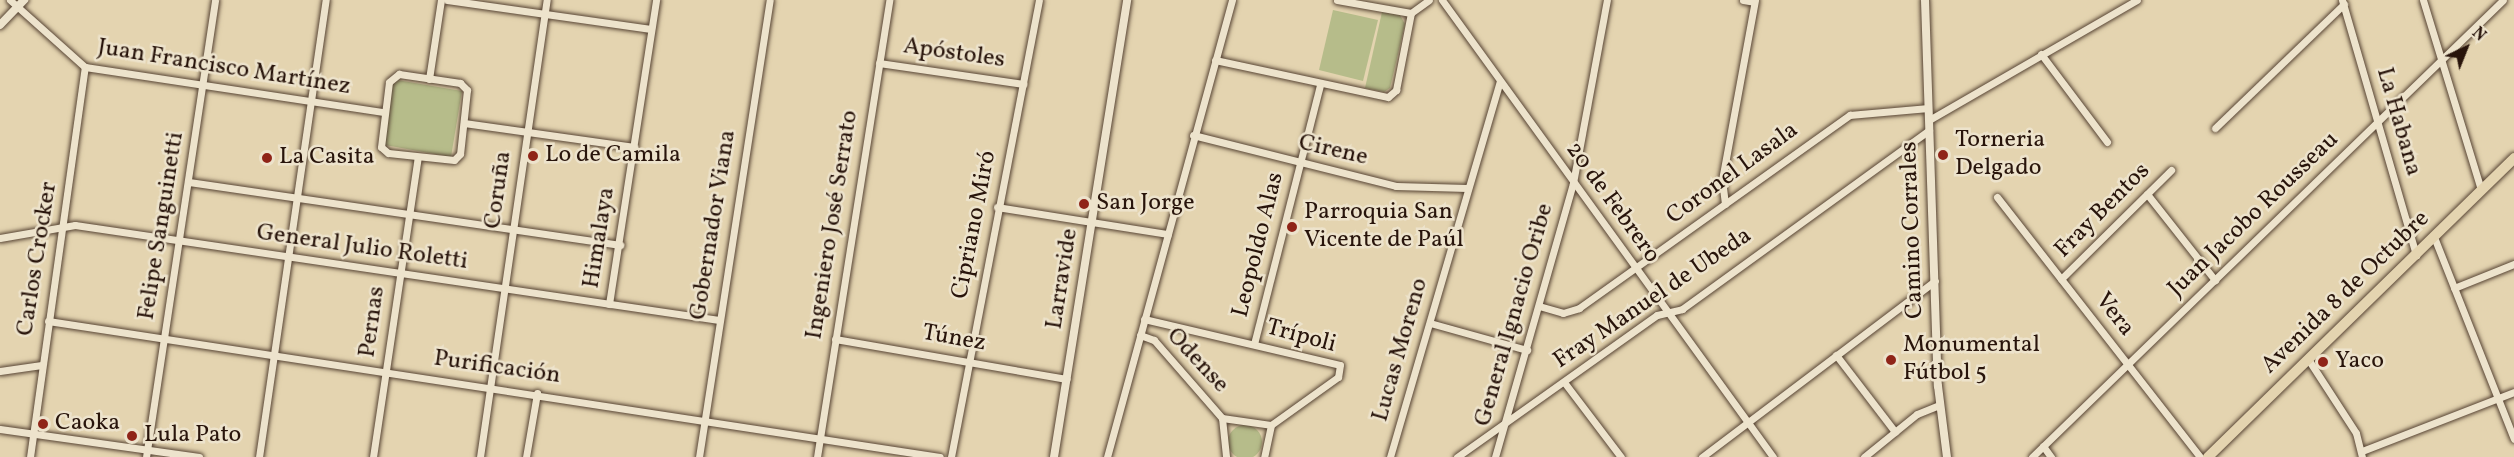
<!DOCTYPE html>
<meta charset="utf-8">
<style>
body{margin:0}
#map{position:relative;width:2514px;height:457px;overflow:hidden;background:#e4d4b0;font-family:Vollkorn,serif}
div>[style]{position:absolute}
.green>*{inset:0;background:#b6bc8a}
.round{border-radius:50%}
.roads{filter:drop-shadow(0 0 2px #574434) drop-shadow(0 0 2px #574434)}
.minor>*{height:7px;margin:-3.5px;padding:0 3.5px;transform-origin:3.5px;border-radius:3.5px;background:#ede3cc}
.tertiary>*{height:8px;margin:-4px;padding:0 4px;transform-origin:4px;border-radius:4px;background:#ede3cc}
.primary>*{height:10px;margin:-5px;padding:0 5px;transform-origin:5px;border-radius:5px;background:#e4d4b0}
.dots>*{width:16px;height:16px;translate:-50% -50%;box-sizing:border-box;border:3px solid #ede3cc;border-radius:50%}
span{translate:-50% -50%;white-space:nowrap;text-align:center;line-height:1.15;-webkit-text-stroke:5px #ede3cc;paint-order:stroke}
.street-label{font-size:24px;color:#28140b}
.poi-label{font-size:24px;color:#28140b}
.left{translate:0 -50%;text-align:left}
.north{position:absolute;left:2436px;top:18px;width:60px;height:60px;-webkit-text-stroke:4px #ede3cc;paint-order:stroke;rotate:43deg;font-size:16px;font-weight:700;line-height:24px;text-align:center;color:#28140b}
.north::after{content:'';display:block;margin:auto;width:21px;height:27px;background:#28140b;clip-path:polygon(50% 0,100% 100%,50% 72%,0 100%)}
</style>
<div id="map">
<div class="green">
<div style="clip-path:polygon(1333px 10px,1378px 20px,1363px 81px,1319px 70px)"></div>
<div style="clip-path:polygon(1382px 12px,1400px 15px,1405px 24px,1390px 88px,1384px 92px,1365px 88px)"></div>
<div style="clip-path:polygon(397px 80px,462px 91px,451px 157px,385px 145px,392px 84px)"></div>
<div class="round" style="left:1228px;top:425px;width:34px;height:34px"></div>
</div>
<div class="roads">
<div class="minor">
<div style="left:10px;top:0;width:101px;rotate:41.8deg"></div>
<div style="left:85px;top:67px;width:302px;rotate:8.6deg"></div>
<div style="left:447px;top:0;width:206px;rotate:8.1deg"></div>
<div style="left:1337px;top:0;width:75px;rotate:10deg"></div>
<div style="left:1411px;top:13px;width:22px;rotate:-36deg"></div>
<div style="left:1442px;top:0;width:564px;rotate:54.08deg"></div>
<div style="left:1743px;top:0;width:11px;rotate:10deg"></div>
<div style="left:2342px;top:0;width:266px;rotate:73.8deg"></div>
<div style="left:2423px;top:0;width:199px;rotate:73deg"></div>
<div style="left:2041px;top:54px;width:110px;rotate:53.1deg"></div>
<div style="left:1215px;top:60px;width:177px;rotate:12.1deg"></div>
<div style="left:1388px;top:97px;width:11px;rotate:-41deg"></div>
<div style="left:1396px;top:90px;width:78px;rotate:-79deg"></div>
<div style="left:879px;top:63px;width:146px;rotate:8.3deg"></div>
<div style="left:399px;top:74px;width:62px;rotate:8.4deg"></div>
<div style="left:460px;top:83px;width:10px;rotate:45deg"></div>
<div style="left:467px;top:90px;width:64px;rotate:96.2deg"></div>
<div style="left:460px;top:154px;width:8px;rotate:135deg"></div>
<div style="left:454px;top:160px;width:66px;rotate:-173.9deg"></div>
<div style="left:388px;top:153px;width:9px;rotate:-139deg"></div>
<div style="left:381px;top:147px;width:65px;rotate:-83deg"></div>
<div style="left:389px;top:82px;width:13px;rotate:-39deg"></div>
<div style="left:429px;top:79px;width:80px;rotate:-81.4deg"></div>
<div style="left:1929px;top:120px;width:240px;rotate:-30deg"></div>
<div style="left:464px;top:123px;width:172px;rotate:8deg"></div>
<div style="left:2215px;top:128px;width:179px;rotate:-43.9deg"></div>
<div style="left:1193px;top:135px;width:209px;rotate:14.1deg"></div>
<div style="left:1396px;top:186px;width:71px;rotate:1.6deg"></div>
<div style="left:189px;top:182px;width:436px;rotate:8.3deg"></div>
<div style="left:2147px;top:194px;width:110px;rotate:51.7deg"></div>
<div style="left:1997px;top:197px;width:330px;rotate:52deg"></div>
<div style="left:1725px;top:204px;width:24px;rotate:-97deg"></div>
<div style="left:1722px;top:180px;width:183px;rotate:-79.6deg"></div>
<div style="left:997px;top:207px;width:173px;rotate:9deg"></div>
<div style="left:2434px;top:237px;width:217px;rotate:68.4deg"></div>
<div style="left:0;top:238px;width:76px;rotate:-9.8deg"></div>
<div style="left:75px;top:225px;width:651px;rotate:8.39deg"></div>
<div style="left:2061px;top:279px;width:155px;rotate:-44.7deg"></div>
<div style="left:2454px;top:288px;width:65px;rotate:-21.8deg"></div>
<div style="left:609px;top:304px;width:308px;rotate:-81.2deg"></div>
<div style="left:1539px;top:306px;width:25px;rotate:16deg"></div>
<div style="left:1563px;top:313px;width:17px;rotate:-17deg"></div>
<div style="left:1579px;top:308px;width:333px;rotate:-35.5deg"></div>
<div style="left:1850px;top:115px;width:78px;rotate:-5.1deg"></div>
<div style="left:1144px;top:319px;width:201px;rotate:13.2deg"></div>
<div style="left:1340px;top:365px;width:12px;rotate:99deg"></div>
<div style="left:1338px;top:377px;width:82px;rotate:144.4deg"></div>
<div style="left:1271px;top:425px;width:33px;rotate:102deg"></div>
<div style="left:48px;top:321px;width:902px;rotate:8.67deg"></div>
<div style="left:1430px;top:323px;width:101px;rotate:15.6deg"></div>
<div style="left:1140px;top:335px;width:15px;rotate:20deg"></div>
<div style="left:1154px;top:340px;width:103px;rotate:48.9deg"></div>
<div style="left:1222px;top:418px;width:39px;rotate:84deg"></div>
<div style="left:835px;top:339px;width:235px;rotate:9.8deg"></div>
<div style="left:1254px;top:344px;width:267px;rotate:-75.7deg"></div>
<div style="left:1836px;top:355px;width:97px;rotate:52.5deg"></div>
<div style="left:2308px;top:359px;width:88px;rotate:57deg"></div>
<div style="left:2356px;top:433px;width:25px;rotate:76deg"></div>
<div style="left:0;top:371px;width:42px;rotate:-8.1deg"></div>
<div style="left:1564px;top:382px;width:94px;rotate:52.8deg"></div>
<div style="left:1222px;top:418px;width:49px;rotate:8.1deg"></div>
<div style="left:0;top:429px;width:201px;rotate:8deg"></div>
<div style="left:2043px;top:446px;width:14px;rotate:54deg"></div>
<div style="left:2362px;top:451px;width:163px;rotate:-21.2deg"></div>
<div style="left:30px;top:457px;width:394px;rotate:-82deg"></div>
<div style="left:146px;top:457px;width:462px;rotate:-81.4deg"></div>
<div style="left:259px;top:457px;width:462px;rotate:-81.7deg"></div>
<div style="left:373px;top:457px;width:303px;rotate:-81.5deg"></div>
<div style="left:480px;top:457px;width:462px;rotate:-81.7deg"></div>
<div style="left:526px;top:457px;width:65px;rotate:-80.2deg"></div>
<div style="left:699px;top:457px;width:462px;rotate:-81.2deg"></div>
<div style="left:817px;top:457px;width:463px;rotate:-81deg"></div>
<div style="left:951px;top:457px;width:465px;rotate:-79.1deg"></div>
<div style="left:1107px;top:457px;width:474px;rotate:-74.7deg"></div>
<div style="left:1390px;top:457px;width:391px;rotate:-73.7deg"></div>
<div style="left:1457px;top:457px;width:245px;rotate:-35.4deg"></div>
<div style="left:1657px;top:315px;width:26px;rotate:-13deg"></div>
<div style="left:1682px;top:309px;width:305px;rotate:-35.9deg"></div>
<div style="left:1495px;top:457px;width:285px;rotate:-74.1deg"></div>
<div style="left:1573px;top:183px;width:186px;rotate:-79.5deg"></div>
<div style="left:1702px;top:457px;width:292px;rotate:-37.1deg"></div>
<div style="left:1864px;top:457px;width:68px;rotate:-39.1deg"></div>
<div style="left:1917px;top:414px;width:24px;rotate:-22deg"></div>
<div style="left:2032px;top:457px;width:656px;rotate:-44.14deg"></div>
</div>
<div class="tertiary">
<div style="left:1925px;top:0;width:386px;rotate:88.1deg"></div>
<div style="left:1938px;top:386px;width:72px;rotate:82.8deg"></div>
<div style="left:0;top:25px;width:35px;rotate:-46deg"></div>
<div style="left:1054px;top:457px;width:463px;rotate:-80.9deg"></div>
</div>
<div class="primary">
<div style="left:2208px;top:457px;width:428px;rotate:-44.3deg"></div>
</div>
</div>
<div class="dots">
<div style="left:1943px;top:155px;background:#8f2418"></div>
<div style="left:533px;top:156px;background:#8f2418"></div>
<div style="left:267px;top:158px;background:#8f2418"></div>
<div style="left:1084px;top:204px;background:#8f2418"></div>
<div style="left:1292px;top:227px;background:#8f2418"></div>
<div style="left:1891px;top:360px;background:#8f2418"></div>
<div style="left:2323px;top:362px;background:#8f2418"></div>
<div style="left:43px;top:424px;background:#8f2418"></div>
<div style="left:132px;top:436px;background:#8f2418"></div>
</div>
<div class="street-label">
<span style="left:954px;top:54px;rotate:8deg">Apóstoles</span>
<span style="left:224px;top:68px;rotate:9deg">Juan Francisco Martínez</span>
<span style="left:2398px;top:122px;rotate:74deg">La Habana</span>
<span style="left:1333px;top:151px;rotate:13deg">Cirene</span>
<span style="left:1733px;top:174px;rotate:-36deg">Coronel Lasala</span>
<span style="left:499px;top:190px;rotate:-82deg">Coruña</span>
<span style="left:1612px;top:203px;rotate:54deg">20 de Febrero</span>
<span style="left:2103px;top:211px;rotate:-45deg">Fray Bentos</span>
<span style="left:2254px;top:215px;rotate:-44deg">Juan Jacobo Rousseau</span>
<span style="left:714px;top:225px;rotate:-81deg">Gobernador Viana</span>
<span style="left:833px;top:225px;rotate:-81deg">Ingeniero José Serrato</span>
<span style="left:975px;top:225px;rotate:-79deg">Cipriano Miró</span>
<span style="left:162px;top:226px;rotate:-81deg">Felipe Sanguinetti</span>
<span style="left:1913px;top:230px;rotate:-92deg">Camino Corrales</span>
<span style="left:600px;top:238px;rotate:-81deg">Himalaya</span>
<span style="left:1259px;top:245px;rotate:-76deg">Leopoldo Alas</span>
<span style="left:362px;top:248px;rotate:8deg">General Julio Roletti</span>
<span style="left:38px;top:259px;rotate:-81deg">Carlos Crocker</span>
<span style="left:1063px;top:279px;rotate:-81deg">Larravide</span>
<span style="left:2346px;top:293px;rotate:-44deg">Avenida 8 de Octubre</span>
<span style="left:1653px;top:299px;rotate:-34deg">Fray Manuel de Ubeda</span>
<span style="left:1515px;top:315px;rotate:-74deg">General Ignacio Oribe</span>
<span style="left:2114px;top:315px;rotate:52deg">Vera</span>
<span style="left:373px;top:322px;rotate:-82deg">Pernas</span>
<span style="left:1301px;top:337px;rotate:15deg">Trípoli</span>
<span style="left:954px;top:339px;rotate:10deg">Túnez</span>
<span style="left:1401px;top:350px;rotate:-74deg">Lucas Moreno</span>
<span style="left:1197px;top:361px;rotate:47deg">Odense</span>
<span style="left:497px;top:368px;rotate:8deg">Purificación</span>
</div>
<div class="poi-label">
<span class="left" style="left:1955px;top:155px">Torneria<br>Delgado</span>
<span class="left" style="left:545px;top:156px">Lo de Camila</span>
<span class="left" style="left:279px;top:158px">La Casita</span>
<span class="left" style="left:1096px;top:204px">San Jorge</span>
<span class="left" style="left:1304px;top:227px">Parroquia San<br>Vicente de Paúl</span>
<span class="left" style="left:1903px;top:360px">Monumental<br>Fútbol 5</span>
<span class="left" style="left:2335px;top:362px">Yaco</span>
<span class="left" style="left:55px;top:424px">Caoka</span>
<span class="left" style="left:144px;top:436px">Lula Pato</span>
</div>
<div class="north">N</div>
</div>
